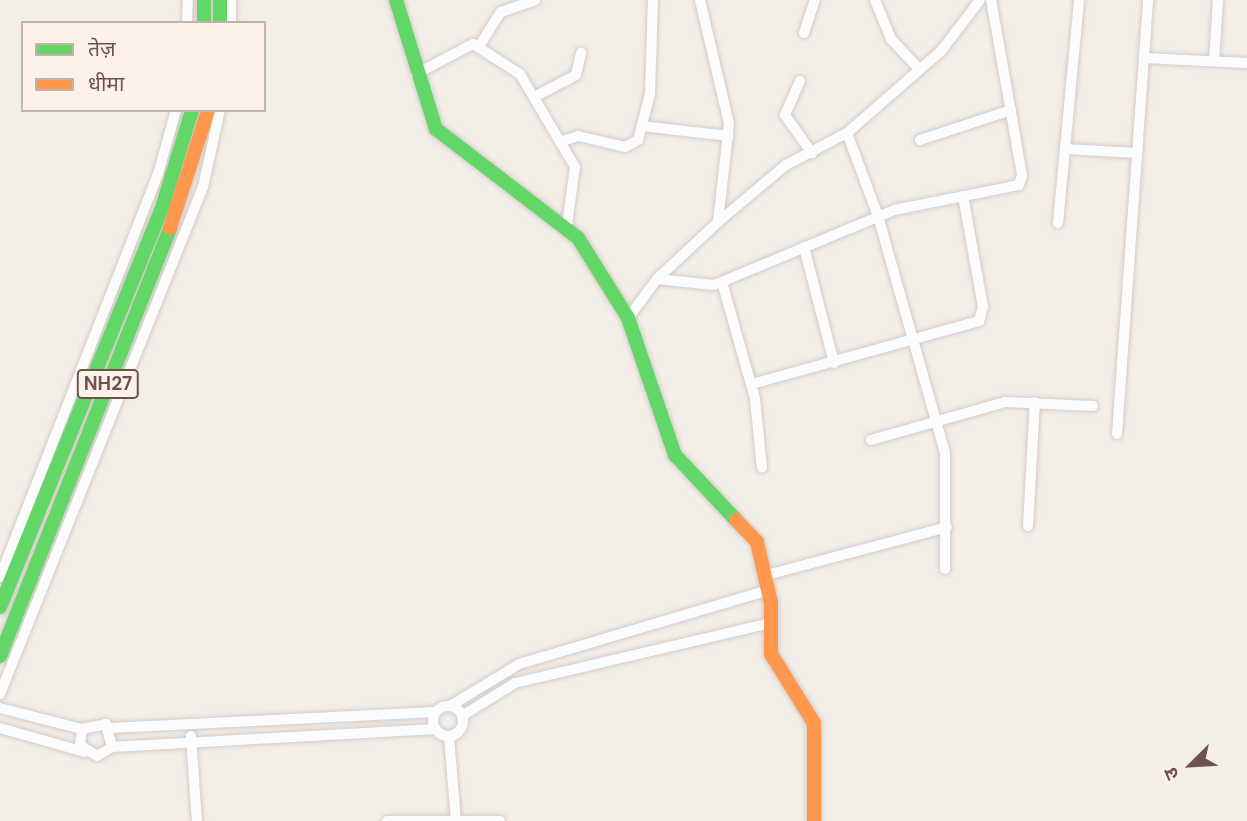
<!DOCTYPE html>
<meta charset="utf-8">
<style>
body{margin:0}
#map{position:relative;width:1247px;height:821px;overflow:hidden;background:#f4eee9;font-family:"DM Sans","Noto Sans Devanagari",sans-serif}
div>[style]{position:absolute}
.roads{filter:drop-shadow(0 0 2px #d3cbc7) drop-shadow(0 0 2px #d3cbc7)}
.street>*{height:10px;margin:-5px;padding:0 5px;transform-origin:5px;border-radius:5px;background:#fdfcfc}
.street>.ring{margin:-5px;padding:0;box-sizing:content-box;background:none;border:10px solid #fdfcfc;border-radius:50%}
.fast>*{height:14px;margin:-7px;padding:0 7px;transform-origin:7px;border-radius:7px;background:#63d668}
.slow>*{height:14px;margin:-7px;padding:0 7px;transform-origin:7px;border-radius:7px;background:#ff974d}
span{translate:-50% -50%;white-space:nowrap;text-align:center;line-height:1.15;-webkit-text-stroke:7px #fdf2e9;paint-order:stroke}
.shield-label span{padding:2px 5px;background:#fdf2e9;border:2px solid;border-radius:5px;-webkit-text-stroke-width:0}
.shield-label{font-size:19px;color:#6e534c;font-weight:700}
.legend{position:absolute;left:21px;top:21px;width:245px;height:91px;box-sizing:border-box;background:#fdf2e9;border:2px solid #c4b2aa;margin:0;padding:9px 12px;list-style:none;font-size:21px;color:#6e534c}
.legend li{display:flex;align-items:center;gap:14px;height:35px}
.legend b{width:35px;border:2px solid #c4b2aa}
.north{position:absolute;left:1156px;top:730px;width:70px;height:70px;-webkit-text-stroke:5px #fdf2e9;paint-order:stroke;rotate:246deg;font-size:19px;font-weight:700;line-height:28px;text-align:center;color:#6e534c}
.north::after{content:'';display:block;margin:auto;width:24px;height:32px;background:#6e534c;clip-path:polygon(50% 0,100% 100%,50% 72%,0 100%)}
</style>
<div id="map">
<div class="roads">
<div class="street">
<div style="left:700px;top:0;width:127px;rotate:76.8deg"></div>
<div style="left:729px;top:124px;width:99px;rotate:96.4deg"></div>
<div style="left:875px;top:0;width:42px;rotate:67.7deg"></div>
<div style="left:891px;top:39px;width:42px;rotate:46.9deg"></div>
<div style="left:187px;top:23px;width:23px;rotate:-88deg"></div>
<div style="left:231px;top:23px;width:23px;rotate:-90deg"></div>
<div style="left:804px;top:33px;width:35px;rotate:-72deg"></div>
<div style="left:480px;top:45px;width:39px;rotate:-58deg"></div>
<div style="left:501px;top:12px;width:36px;rotate:-19deg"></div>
<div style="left:1144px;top:58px;width:103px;rotate:2.8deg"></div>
<div style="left:1214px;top:61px;width:61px;rotate:-86.2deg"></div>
<div style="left:416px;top:74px;width:64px;rotate:-27.8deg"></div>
<div style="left:473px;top:44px;width:56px;rotate:32.6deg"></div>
<div style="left:520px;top:74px;width:108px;rotate:59.4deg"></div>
<div style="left:575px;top:167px;width:59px;rotate:97.9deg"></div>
<div style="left:800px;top:81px;width:37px;rotate:114deg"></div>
<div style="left:785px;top:115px;width:47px;rotate:54.6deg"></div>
<div style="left:534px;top:97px;width:47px;rotate:-27.6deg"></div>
<div style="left:576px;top:75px;width:23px;rotate:-77deg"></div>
<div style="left:642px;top:126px;width:87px;rotate:6.6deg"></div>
<div style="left:847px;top:133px;width:89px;rotate:69.5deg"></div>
<div style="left:878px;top:216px;width:245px;rotate:74.2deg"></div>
<div style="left:945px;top:452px;width:117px;rotate:90deg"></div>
<div style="left:920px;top:140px;width:96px;rotate:-18.2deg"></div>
<div style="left:562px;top:141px;width:17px;rotate:-17deg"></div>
<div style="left:578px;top:136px;width:48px;rotate:13.2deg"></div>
<div style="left:625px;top:147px;width:15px;rotate:-28deg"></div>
<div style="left:638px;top:140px;width:48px;rotate:-75.4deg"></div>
<div style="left:650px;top:94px;width:94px;rotate:-88.2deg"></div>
<div style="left:1065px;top:149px;width:72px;rotate:3.2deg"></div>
<div style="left:1058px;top:223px;width:224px;rotate:-84.6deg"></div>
<div style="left:804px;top:247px;width:120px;rotate:75.5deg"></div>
<div style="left:657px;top:279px;width:57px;rotate:6deg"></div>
<div style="left:714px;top:285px;width:195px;rotate:-22.6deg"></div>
<div style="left:894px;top:210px;width:127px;rotate:-11.3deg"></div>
<div style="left:1019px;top:185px;width:10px;rotate:-73deg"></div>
<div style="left:1022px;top:175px;width:178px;rotate:-100deg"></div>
<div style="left:722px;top:282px;width:122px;rotate:74.2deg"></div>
<div style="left:755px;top:399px;width:69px;rotate:84.2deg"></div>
<div style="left:628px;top:318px;width:49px;rotate:-53.4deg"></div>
<div style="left:657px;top:279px;width:83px;rotate:-43.1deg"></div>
<div style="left:718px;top:222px;width:89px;rotate:-40deg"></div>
<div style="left:786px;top:165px;width:69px;rotate:-27.7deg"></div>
<div style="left:847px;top:133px;width:125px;rotate:-41.1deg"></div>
<div style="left:941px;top:51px;width:64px;rotate:-52.6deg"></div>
<div style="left:752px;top:384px;width:236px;rotate:-15.5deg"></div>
<div style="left:979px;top:321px;width:15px;rotate:-74deg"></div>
<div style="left:983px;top:307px;width:113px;rotate:-100.2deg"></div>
<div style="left:1117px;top:434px;width:435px;rotate:-85.9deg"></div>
<div style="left:871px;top:440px;width:139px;rotate:-15.8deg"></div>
<div style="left:1005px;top:402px;width:88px;rotate:2.6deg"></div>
<div style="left:1028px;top:526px;width:124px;rotate:-86.8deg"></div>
<div style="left:767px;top:575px;width:186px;rotate:-14.9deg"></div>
<div style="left:0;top:577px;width:433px;rotate:-68.6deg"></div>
<div style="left:158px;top:174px;width:66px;rotate:-74.3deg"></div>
<div style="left:0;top:694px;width:546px;rotate:-68.18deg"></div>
<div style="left:203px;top:187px;width:79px;rotate:-77.6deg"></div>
<div style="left:450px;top:706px;width:81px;rotate:-31.3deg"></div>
<div style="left:519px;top:664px;width:261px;rotate:-16.5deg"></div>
<div class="ring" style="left:433px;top:706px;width:20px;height:20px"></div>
<div style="left:0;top:708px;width:85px;rotate:14.4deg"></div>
<div style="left:462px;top:716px;width:62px;rotate:-31.9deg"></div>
<div style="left:515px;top:683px;width:262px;rotate:-13.2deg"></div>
<div style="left:0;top:728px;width:88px;rotate:15.8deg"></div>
<div style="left:110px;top:728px;width:326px;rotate:-2.8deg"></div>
<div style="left:191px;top:736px;width:85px;rotate:86deg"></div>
<div style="left:449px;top:736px;width:85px;rotate:85.3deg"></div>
<div style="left:112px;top:747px;width:24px;rotate:-105deg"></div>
<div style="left:106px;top:724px;width:25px;rotate:168deg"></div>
<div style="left:82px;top:729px;width:16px;rotate:97deg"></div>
<div style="left:80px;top:745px;width:20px;rotate:33deg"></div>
<div style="left:97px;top:756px;width:17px;rotate:-31deg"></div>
<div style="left:112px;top:747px;width:324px;rotate:-3.2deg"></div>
<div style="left:387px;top:821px;width:113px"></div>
</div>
<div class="fast">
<div style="left:204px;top:0;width:23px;rotate:90deg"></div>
<div style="left:220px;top:0;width:23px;rotate:90deg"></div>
<div style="left:396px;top:0;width:135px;rotate:72.8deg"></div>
<div style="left:436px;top:129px;width:179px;rotate:37.5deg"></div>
<div style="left:578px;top:238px;width:94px;rotate:58deg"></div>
<div style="left:628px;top:318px;width:145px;rotate:71.1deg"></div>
<div style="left:675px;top:455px;width:89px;rotate:46.8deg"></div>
<div style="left:0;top:607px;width:427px;rotate:-67.9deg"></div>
<div style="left:161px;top:211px;width:106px;rotate:-72.9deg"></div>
<div style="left:0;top:656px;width:461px;rotate:-68.3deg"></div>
</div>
<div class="slow">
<div style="left:170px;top:228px;width:124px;rotate:-72.1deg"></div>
<div style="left:736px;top:520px;width:30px;rotate:46deg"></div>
<div style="left:757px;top:542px;width:63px;rotate:77.1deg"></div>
<div style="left:771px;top:603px;width:51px;rotate:90deg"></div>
<div style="left:771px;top:654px;width:81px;rotate:58.1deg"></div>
<div style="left:814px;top:723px;width:98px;rotate:90deg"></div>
</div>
</div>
<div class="shield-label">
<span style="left:108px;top:384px">NH27</span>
</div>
<ul class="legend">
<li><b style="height:9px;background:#63d668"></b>तेज़</li>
<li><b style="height:9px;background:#ff974d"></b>धीमा</li>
</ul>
<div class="north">उ</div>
</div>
